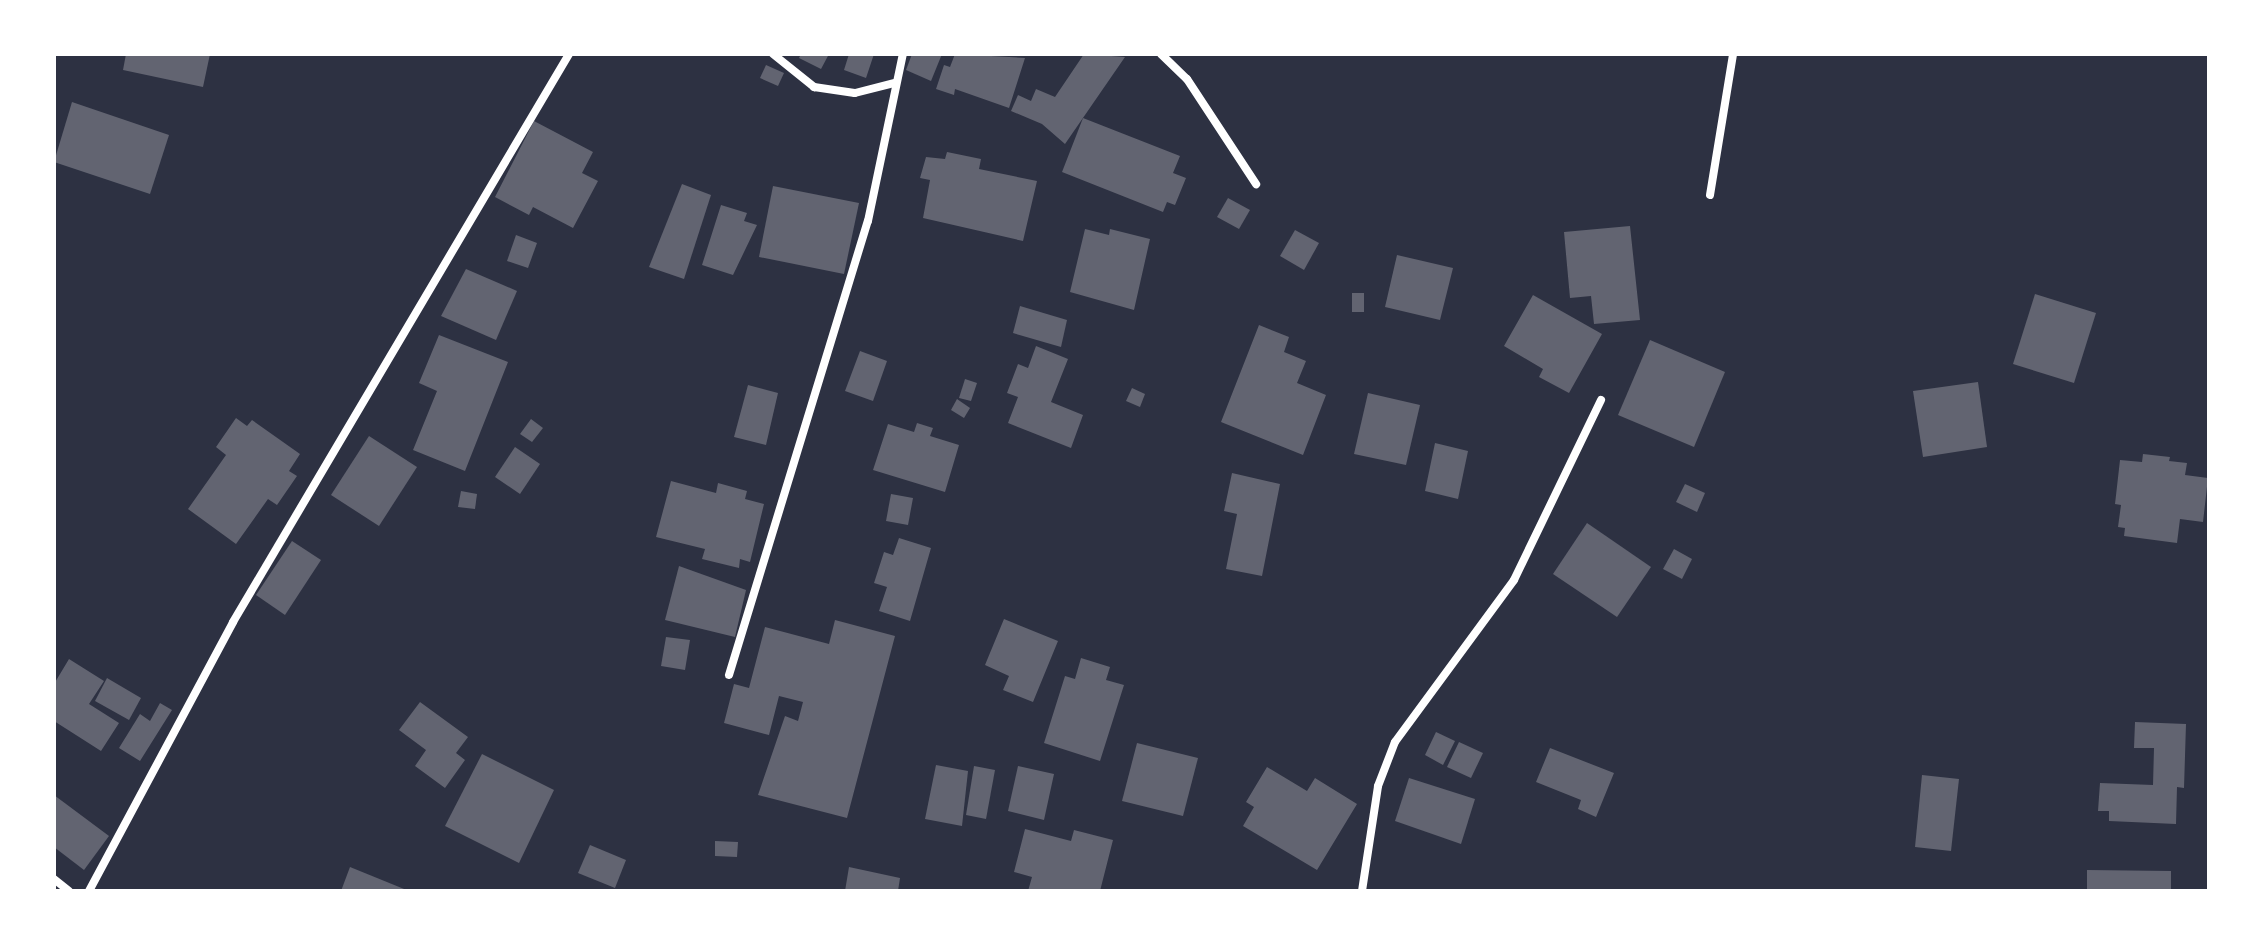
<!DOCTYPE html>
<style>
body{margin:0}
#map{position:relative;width:2263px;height:945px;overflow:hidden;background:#2d3142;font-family:"Work Sans",sans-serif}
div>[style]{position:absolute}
.building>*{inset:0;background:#626471}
.minor>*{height:8px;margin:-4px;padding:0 4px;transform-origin:4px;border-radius:4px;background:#fff}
span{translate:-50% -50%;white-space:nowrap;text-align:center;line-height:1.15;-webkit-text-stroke:7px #fff;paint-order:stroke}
.frame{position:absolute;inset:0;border:56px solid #fff;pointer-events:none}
</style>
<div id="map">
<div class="building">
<div style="clip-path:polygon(126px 54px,210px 54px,203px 87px,123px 70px)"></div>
<div style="clip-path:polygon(801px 54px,829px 54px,821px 69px,799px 58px)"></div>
<div style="clip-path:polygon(849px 54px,874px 54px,866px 78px,844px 70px)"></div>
<div style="clip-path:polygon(912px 54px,942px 54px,931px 81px,906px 70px)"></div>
<div style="clip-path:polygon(955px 54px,1025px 58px,1009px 108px,955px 89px,954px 95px,936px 89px,944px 65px,950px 67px)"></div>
<div style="clip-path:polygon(1084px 54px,1125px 57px,1065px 144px,1042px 124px,1011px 111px,1018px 95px,1031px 101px,1036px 89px,1055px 97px)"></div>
<div style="clip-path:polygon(766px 65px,784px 73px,778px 86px,760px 78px)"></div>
<div style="clip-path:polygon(72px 102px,169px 135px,150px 194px,54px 162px)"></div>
<div style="clip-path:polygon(1083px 118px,1180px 156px,1173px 173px,1186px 178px,1175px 205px,1167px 202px,1163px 212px,1062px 172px)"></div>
<div style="clip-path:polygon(534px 121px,593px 152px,582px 173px,598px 181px,573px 228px,533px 207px,529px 215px,495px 197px)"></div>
<div style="clip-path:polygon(947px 152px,981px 159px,979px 169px,1037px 181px,1023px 241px,923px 218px,930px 180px,920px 178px,926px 157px,945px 159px)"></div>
<div style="clip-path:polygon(682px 184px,711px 195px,684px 279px,649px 267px)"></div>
<div style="clip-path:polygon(773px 186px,859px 203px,844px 274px,759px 257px)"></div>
<div style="clip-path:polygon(1228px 198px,1250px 210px,1239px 229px,1217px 217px)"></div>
<div style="clip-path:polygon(721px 205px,747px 213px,744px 221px,757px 225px,733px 275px,702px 265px)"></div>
<div style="clip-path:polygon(1630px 226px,1640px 320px,1594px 324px,1591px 296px,1570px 298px,1564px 232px)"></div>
<div style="clip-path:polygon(1085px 229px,1109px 235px,1110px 229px,1150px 239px,1134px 310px,1070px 292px)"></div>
<div style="clip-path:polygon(1295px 230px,1319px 243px,1304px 270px,1280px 256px)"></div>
<div style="clip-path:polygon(516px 235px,537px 243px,528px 268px,507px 261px)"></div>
<div style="clip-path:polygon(1397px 255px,1453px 268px,1440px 320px,1385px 307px)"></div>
<div style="clip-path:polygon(466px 269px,517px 291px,496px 340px,441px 316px)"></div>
<div style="clip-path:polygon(1352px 293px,1364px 293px,1364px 312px,1352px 312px)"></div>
<div style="clip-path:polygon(2035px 294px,2096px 313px,2074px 383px,2013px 364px)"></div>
<div style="clip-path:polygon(1533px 295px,1602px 334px,1569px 393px,1539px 377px,1543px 369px,1504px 346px)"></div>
<div style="clip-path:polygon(1020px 306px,1067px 320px,1061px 347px,1013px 333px)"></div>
<div style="clip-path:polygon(1259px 325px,1289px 337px,1284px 352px,1306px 361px,1297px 383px,1326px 395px,1303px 455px,1221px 422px)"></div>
<div style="clip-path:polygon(439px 335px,508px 362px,465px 471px,413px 450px,437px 391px,419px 383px)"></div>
<div style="clip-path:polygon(1650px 340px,1725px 372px,1694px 447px,1618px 415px)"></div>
<div style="clip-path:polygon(1036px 346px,1068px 359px,1051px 402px,1083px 415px,1071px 448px,1008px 423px,1018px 397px,1007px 393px,1018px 364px,1028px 368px)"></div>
<div style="clip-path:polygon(860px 351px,887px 361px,873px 401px,845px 391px)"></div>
<div style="clip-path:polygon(965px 379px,977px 383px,971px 401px,959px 398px)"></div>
<div style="clip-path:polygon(1978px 382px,1987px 447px,1923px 457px,1913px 391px)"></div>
<div style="clip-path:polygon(748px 385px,778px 393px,766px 445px,734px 437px)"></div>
<div style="clip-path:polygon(1132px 388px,1145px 394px,1140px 407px,1126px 401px)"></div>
<div style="clip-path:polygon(1368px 393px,1420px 405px,1406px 465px,1354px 454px)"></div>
<div style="clip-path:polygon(957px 399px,970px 408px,964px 418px,951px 410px)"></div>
<div style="clip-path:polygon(236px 418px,247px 426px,252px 420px,300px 454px,289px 471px,297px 476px,277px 505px,268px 499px,236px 544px,188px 509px,226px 455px,216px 447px)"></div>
<div style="clip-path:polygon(531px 419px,543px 428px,532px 442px,520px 434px)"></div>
<div style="clip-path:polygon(917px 423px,933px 428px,930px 436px,959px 445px,945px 492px,873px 470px,888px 424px,914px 432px)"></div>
<div style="clip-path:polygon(369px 436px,417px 467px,379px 526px,331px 495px)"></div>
<div style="clip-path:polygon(1435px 443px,1468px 451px,1458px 499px,1425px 491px)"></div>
<div style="clip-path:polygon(515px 447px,540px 464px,520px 494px,495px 477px)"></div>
<div style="clip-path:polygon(2143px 454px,2170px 457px,2169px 461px,2187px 463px,2185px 475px,2208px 478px,2203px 522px,2180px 519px,2177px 543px,2124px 536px,2125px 528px,2118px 527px,2121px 505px,2115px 504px,2120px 460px,2142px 462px)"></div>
<div style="clip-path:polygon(1232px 473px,1280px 484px,1262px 576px,1226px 569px,1237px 514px,1224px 511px)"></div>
<div style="clip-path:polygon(671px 481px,716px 493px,718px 483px,747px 491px,745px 499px,764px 504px,750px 562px,740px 559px,739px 568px,702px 559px,705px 549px,656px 537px)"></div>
<div style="clip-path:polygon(1685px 484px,1705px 493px,1697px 512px,1676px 502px)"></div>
<div style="clip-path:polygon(461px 491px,477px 494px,475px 509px,458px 507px)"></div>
<div style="clip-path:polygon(891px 494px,913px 498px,908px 525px,886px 521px)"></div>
<div style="clip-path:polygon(1587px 523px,1651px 567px,1617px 617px,1553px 574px)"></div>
<div style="clip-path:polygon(899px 538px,931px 548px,910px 621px,879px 611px,887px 587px,874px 583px,884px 552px,893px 555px)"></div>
<div style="clip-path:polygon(292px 541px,321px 560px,285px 615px,256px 595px)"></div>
<div style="clip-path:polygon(1674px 549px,1692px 559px,1682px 579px,1663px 569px)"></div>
<div style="clip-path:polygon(679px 566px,746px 590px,735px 637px,665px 620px)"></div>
<div style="clip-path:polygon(1004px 619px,1058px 641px,1033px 702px,1003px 690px,1009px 676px,985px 665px)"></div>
<div style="clip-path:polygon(835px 620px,895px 636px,847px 818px,758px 795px,785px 716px,798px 721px,803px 702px,779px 696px,769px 735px,724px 723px,734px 684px,749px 688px,765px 627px,829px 644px)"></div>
<div style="clip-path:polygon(666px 637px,690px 640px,685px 670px,661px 666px)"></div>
<div style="clip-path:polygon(1081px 658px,1110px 667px,1106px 680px,1124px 685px,1100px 761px,1044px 743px,1065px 676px,1075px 679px)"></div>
<div style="clip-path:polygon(69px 659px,104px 681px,89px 704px,119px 723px,101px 751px,54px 721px,54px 684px)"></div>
<div style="clip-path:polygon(107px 678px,141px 698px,129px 720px,95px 701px)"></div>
<div style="clip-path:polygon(420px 702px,468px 737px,456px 753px,465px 760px,445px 788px,415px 766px,426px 750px,399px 730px)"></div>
<div style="clip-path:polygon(160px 703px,172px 710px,140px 761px,119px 748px,140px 714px,150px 721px)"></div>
<div style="clip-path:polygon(2135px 722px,2186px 724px,2184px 788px,2177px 787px,2176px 824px,2109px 821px,2109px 811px,2098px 811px,2100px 783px,2153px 785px,2154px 748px,2134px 748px)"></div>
<div style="clip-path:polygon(1436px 732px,1455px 741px,1443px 765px,1425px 755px)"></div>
<div style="clip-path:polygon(1459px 742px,1483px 753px,1471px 778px,1447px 767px)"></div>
<div style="clip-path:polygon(1137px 743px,1198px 758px,1183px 816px,1122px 801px)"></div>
<div style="clip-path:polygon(1550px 748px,1614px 773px,1596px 817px,1578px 809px,1581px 800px,1536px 782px)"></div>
<div style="clip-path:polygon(482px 754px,554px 790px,519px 863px,445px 826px)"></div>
<div style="clip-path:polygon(936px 765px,968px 771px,962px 826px,925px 819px)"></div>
<div style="clip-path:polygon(974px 766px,995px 770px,986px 819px,966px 815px)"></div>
<div style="clip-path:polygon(1018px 766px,1054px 774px,1044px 820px,1008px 811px)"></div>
<div style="clip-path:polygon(1267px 767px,1307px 791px,1315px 778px,1357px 804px,1317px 870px,1243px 826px,1254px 807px,1246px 802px)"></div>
<div style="clip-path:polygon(1922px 775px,1959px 779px,1951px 851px,1915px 847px)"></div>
<div style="clip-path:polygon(1409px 778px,1475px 799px,1461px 844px,1395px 821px)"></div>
<div style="clip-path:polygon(54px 795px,109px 836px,84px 870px,54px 847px)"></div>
<div style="clip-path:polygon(1025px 829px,1071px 841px,1074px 830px,1113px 840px,1100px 891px,1028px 891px,1032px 877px,1014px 872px)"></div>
<div style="clip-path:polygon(715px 841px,738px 842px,737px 857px,715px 856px)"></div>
<div style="clip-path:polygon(590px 845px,626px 860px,615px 888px,578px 873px)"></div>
<div style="clip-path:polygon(350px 867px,409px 891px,341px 891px)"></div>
<div style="clip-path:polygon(849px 867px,900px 878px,898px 891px,845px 891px)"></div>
<div style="clip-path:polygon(2087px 870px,2171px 871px,2171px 891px,2087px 891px)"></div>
</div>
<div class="minor">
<div style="left:773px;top:54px;width:53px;rotate:38.8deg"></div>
<div style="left:814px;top:87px;width:41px;rotate:8.3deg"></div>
<div style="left:855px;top:93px;width:40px;rotate:-14.4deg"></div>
<div style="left:1161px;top:54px;width:36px;rotate:44deg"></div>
<div style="left:1187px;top:79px;width:126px;rotate:56.7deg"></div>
<div style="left:1710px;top:195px;width:143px;rotate:-80.7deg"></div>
<div style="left:729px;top:675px;width:475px;rotate:-73deg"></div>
<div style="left:868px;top:221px;width:171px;rotate:-78.2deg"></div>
<div style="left:54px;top:879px;width:19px;rotate:39deg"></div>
<div style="left:89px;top:891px;width:305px;rotate:-61.8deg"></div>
<div style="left:233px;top:622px;width:660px;rotate:-59.39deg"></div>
<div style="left:1362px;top:891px;width:106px;rotate:-81.3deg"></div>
<div style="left:1378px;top:786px;width:47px;rotate:-68.9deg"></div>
<div style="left:1395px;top:742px;width:201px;rotate:-53.7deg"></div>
<div style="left:1514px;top:580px;width:200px;rotate:-64.2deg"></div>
</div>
<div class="frame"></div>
</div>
